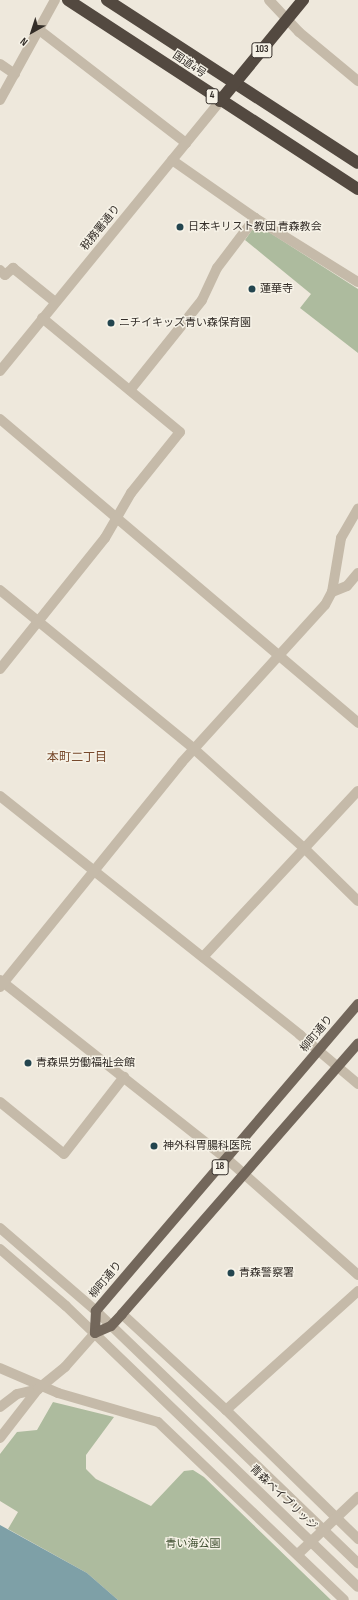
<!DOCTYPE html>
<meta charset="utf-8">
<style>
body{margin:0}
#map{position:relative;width:358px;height:1600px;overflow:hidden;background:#eee8dc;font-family:"Sofia Sans Condensed","Noto Sans JP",sans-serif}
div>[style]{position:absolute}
.green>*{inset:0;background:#adbb9e}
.water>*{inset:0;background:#7ea0a7}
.minor>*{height:10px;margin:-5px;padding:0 5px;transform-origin:5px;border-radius:5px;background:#c5baa9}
.major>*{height:10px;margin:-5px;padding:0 5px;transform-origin:5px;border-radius:5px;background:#73675b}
.highway>*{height:12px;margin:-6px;padding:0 6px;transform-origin:6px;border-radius:6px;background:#534940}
.dots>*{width:11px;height:11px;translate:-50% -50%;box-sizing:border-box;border:2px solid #f6f2e7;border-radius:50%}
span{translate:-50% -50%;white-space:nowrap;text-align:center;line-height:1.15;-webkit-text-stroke:3px #f6f2e7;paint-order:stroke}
.shield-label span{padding:1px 3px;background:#f6f2e7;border:1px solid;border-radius:3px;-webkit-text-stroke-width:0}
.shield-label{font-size:10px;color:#332d28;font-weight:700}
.street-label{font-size:11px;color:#332d28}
.poi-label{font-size:11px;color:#332d28}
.left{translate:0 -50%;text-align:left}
.park-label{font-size:11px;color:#3e4e2f}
.neighbourhood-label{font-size:12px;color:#77492c}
.north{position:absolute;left:12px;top:12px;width:40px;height:40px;-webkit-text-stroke:3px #f6f2e7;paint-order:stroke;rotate:219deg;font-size:11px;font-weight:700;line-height:16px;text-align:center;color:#332d28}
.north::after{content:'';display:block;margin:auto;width:14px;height:18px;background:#332d28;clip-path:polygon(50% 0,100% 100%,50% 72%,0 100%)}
</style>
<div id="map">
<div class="green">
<div style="clip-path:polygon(264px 229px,358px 289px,358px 353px,300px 308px,311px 294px,245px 240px,252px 230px)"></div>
<div style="clip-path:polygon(53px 1402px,114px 1417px,86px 1455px,86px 1469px,96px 1479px,151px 1506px,184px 1471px,193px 1470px,204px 1477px,331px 1600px,118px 1600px,87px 1573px,8px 1529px,18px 1512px,0 1501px,0 1454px,17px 1432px,37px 1430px)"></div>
</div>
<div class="water">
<div style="clip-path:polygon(0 1525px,87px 1573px,118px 1600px,0 1600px)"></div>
</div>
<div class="minor">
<div style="left:269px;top:0;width:44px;rotate:46.8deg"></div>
<div style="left:299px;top:32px;width:77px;rotate:39.7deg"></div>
<div style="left:38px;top:29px;width:187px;rotate:37.6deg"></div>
<div style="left:0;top:64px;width:18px;rotate:34deg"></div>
<div style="left:0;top:100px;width:114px;rotate:-61.2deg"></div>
<div style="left:172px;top:160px;width:101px;rotate:34.9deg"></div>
<div style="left:255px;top:218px;width:121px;rotate:31.9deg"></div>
<div style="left:0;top:270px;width:7px;rotate:45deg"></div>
<div style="left:5px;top:275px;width:11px;rotate:-41deg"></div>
<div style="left:13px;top:268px;width:54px;rotate:39deg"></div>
<div style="left:0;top:371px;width:348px;rotate:-50.8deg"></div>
<div style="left:130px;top:390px;width:115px;rotate:-51.3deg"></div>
<div style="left:202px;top:300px;width:35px;rotate:-65deg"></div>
<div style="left:217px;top:268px;width:63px;rotate:-52.8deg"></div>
<div style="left:0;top:419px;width:470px;rotate:40.3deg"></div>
<div style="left:0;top:590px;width:251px;rotate:39.3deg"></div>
<div style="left:194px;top:749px;width:147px;rotate:42deg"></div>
<div style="left:303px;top:847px;width:77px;rotate:44.5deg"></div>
<div style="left:332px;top:592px;width:16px;rotate:-22deg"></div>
<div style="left:347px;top:586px;width:17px;rotate:-50deg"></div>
<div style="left:0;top:669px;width:168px;rotate:-51.3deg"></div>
<div style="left:105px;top:538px;width:52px;rotate:-60deg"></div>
<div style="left:131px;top:493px;width:78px;rotate:-51.2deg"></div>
<div style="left:180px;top:432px;width:179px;rotate:-140.4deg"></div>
<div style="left:0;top:796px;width:384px;rotate:38.5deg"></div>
<div style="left:300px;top:1035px;width:76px;rotate:40.2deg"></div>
<div style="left:203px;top:957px;width:227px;rotate:-47deg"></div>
<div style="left:0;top:980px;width:289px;rotate:38.3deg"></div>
<div style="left:227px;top:1159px;width:175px;rotate:41.5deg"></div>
<div style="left:0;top:987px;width:289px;rotate:-51deg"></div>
<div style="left:182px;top:762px;width:212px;rotate:-47.7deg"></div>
<div style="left:325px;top:605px;width:15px;rotate:-62deg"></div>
<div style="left:332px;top:592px;width:55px;rotate:-80.5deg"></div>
<div style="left:341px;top:538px;width:34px;rotate:-60deg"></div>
<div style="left:0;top:1102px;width:82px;rotate:39.1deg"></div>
<div style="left:64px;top:1154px;width:98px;rotate:-52.1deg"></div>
<div style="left:0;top:1228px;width:127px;rotate:40.8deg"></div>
<div style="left:96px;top:1311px;width:364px;rotate:43.9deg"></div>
<div style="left:0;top:1249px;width:87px;rotate:40.8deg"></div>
<div style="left:66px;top:1306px;width:405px;rotate:43.9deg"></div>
<div style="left:122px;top:1314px;width:142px;rotate:42.7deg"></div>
<div style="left:226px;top:1410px;width:185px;rotate:44.3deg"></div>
<div style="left:0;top:1368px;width:63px;rotate:23.3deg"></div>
<div style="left:58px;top:1393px;width:104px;rotate:16.2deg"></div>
<div style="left:158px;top:1422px;width:257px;rotate:43.7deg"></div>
<div style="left:0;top:1407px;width:21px;rotate:-37deg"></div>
<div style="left:17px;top:1394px;width:22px;rotate:-13deg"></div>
<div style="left:226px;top:1410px;width:178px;rotate:-42deg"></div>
<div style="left:0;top:1438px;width:62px;rotate:-52.2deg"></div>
<div style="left:38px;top:1389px;width:35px;rotate:-39deg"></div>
<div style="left:65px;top:1367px;width:45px;rotate:-48.6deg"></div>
<div style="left:298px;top:1554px;width:83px;rotate:-43.5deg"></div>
</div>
<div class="major">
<div style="left:358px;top:1004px;width:404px;rotate:130.5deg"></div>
<div style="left:96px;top:1311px;width:22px;rotate:93deg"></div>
<div style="left:95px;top:1333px;width:17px;rotate:-24deg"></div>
<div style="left:111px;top:1326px;width:16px;rotate:-47deg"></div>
<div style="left:122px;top:1314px;width:359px;rotate:-48.9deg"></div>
</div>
<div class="highway">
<div style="left:68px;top:0;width:346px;rotate:33.1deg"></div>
<div style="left:107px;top:0;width:299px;rotate:33deg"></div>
<div style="left:220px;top:101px;width:131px;rotate:-50.6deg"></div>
</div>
<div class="dots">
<div style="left:180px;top:227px;background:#23454f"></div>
<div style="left:252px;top:289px;background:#23454f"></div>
<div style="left:111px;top:323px;background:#23454f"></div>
<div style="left:28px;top:1063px;background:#23454f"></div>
<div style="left:154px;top:1146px;background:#23454f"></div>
<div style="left:231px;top:1273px;background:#23454f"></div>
</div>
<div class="shield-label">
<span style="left:262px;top:50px">103</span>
<span style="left:212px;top:96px">4</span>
<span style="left:220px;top:1167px">18</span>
</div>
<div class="street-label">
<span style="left:189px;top:65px;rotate:34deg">国道4号</span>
<span style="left:101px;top:228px;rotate:-51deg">税務署通り</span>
<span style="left:317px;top:1034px;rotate:-50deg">柳町通り</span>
<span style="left:106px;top:1280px;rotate:-50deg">柳町通り</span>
<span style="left:283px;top:1498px;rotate:44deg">青森ベイブリッジ</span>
</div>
<div class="poi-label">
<span class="left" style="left:188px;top:227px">日本キリスト教団 青森教会</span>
<span class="left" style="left:260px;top:289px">蓮華寺</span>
<span class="left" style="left:119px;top:323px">ニチイキッズ青い森保育園</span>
<span class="left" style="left:36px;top:1063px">青森県労働福祉会館</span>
<span class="left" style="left:163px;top:1146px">神外科胃腸科医院</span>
<span class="left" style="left:239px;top:1273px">青森警察署</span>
</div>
<div class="park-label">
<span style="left:193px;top:1544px">青い海公園</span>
</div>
<div class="neighbourhood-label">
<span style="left:77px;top:758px">本町二丁目</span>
</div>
<div class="north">N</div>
</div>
